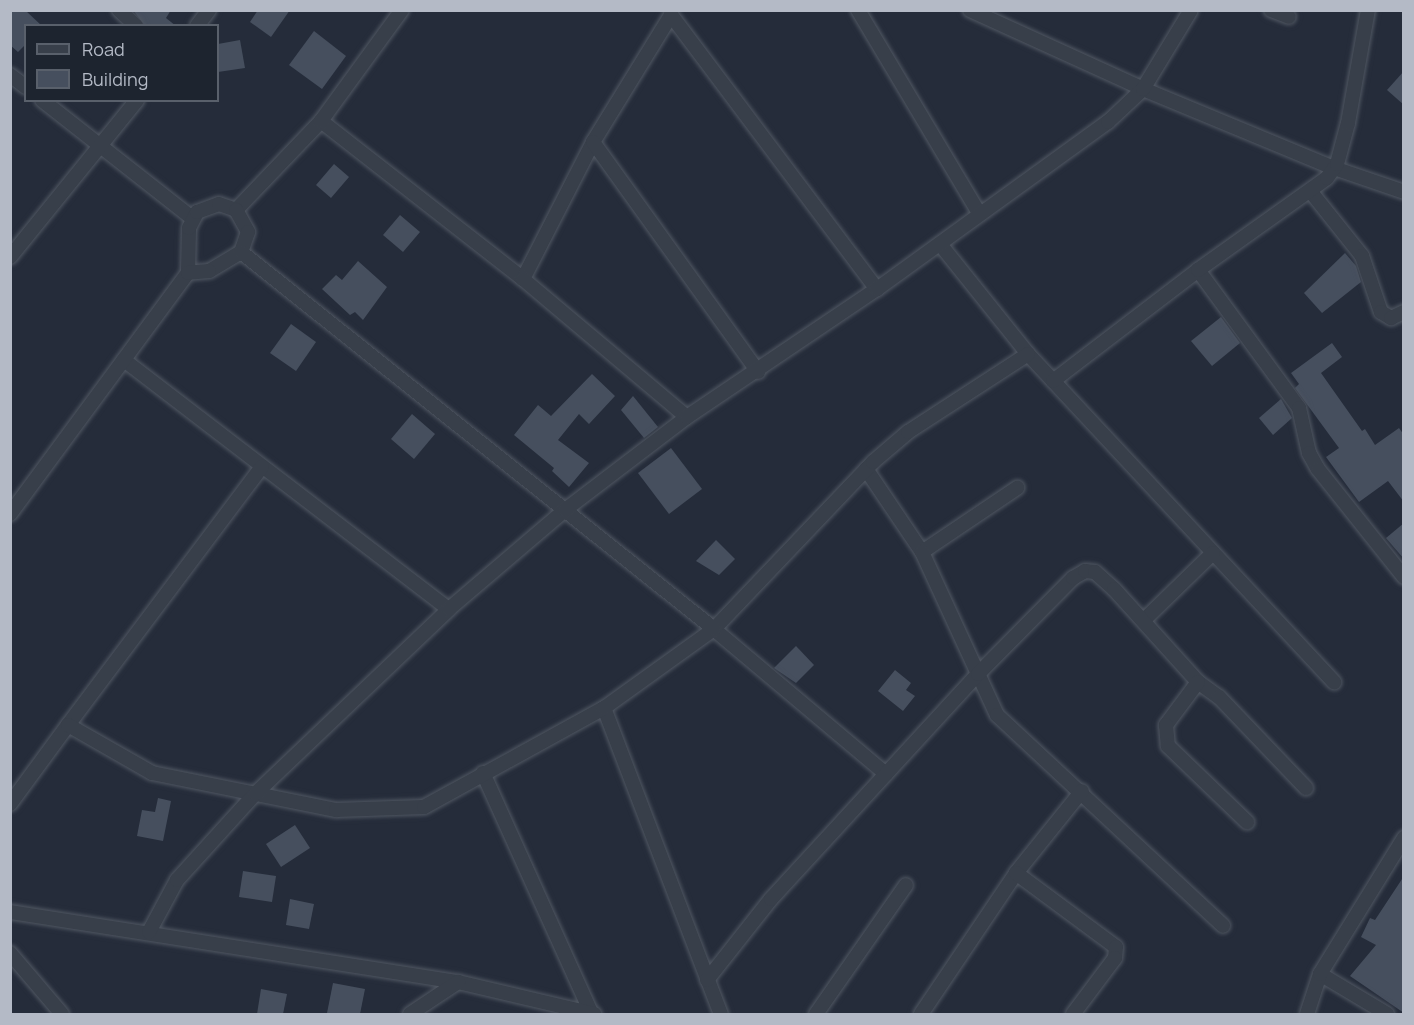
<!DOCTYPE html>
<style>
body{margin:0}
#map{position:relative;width:1414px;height:1025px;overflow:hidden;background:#252c3a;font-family:Manrope,sans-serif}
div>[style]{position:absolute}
.building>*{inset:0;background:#464f5e}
.roads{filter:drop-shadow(0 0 2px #505762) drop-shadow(0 0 2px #505762)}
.street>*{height:14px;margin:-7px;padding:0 7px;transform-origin:7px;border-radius:7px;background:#383f4a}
span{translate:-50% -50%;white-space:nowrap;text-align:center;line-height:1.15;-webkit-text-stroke:4.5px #1d242f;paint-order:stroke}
.frame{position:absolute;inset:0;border:12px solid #b4bac6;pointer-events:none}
.legend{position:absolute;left:24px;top:24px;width:195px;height:78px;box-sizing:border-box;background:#1d242f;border:2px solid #59606b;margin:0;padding:8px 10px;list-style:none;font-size:18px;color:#b4bac6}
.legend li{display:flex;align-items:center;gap:12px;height:30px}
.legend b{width:30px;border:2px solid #59606b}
</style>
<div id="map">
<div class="building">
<div style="clip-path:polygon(10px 10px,25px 10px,42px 26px,26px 26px,26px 44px,18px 52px,10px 45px)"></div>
<div style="clip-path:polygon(133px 10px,171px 10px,166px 18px,176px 26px,145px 26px)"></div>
<div style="clip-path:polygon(258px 10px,290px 10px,271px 37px,250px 22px)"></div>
<div style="clip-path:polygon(314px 31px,346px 56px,322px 89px,289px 65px)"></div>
<div style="clip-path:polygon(240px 40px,245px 68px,218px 72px,218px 44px)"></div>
<div style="clip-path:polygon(1404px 71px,1404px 105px,1387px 90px)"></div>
<div style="clip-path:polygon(334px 164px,349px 177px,331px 198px,316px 185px)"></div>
<div style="clip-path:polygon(400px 215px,420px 232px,403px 252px,383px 235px)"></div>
<div style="clip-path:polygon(1345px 253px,1356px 266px,1361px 282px,1322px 313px,1304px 293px)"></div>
<div style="clip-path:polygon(358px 261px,387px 287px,363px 320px,355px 312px,350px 315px,322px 289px,336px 275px,342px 280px)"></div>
<div style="clip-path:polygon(1221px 317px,1240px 343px,1212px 366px,1191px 341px)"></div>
<div style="clip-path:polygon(291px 324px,316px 342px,296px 371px,270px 353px)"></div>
<div style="clip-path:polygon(1332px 343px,1342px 357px,1321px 373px,1362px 431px,1365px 429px,1375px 445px,1399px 428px,1404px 435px,1404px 502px,1388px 481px,1359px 502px,1326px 457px,1339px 448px,1295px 388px,1299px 384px,1291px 373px)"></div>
<div style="clip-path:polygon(592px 374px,615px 396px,589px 424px,579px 414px,558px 440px,589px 463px,569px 487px,552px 471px,554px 468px,514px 435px,538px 405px,551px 416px)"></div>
<div style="clip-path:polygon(633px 396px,658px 427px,644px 438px,621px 410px)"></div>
<div style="clip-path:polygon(1281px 399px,1292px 418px,1273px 435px,1259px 418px)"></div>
<div style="clip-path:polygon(412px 414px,435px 434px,414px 459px,391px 439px)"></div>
<div style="clip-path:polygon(671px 448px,702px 489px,669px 514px,638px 473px)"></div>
<div style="clip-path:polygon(1404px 523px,1404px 559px,1386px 538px)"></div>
<div style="clip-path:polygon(716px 540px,735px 559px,719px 575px,696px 561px)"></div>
<div style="clip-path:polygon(796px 646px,814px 665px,796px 683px,774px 668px)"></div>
<div style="clip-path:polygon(895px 670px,911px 683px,906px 690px,915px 696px,903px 711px,878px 691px)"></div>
<div style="clip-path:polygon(158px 798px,171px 801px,163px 841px,137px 836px,142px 810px,155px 812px)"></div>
<div style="clip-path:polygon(295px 825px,310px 848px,281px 867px,266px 844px)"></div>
<div style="clip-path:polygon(243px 871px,276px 876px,272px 902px,239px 897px)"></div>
<div style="clip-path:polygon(1404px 876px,1404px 1013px,1350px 976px,1376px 945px,1361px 937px,1370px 918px,1375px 920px)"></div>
<div style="clip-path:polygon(290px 899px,314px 904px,309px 929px,286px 925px)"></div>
<div style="clip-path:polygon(333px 983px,365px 989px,360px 1014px,327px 1013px)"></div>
<div style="clip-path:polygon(261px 989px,287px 994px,283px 1014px,257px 1014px)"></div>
</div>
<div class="roads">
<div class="street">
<div style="left:119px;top:10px;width:23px;rotate:43deg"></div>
<div style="left:858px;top:10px;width:236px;rotate:59.2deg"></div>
<div style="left:970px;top:10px;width:190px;rotate:24.5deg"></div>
<div style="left:1143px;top:89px;width:207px;rotate:22.5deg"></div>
<div style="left:1334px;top:168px;width:74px;rotate:18.9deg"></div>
<div style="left:1271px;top:10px;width:19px;rotate:21deg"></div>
<div style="left:197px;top:26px;width:20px;rotate:-53deg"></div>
<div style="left:10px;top:75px;width:20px;rotate:37deg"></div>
<div style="left:42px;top:100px;width:191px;rotate:38.2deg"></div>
<div style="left:321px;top:121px;width:256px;rotate:38deg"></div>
<div style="left:523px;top:279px;width:154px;rotate:-62.9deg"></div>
<div style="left:593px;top:142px;width:149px;rotate:-58.4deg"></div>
<div style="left:671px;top:15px;width:343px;rotate:53.1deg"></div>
<div style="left:593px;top:142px;width:283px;rotate:54.3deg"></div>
<div style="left:1311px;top:192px;width:82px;rotate:51.4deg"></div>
<div style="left:1362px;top:256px;width:59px;rotate:71.3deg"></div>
<div style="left:1381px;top:312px;width:12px;rotate:31deg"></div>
<div style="left:1391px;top:318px;width:14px;rotate:-25deg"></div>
<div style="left:236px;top:210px;width:123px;rotate:-46.3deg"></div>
<div style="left:321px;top:121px;width:137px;rotate:-53.9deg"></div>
<div style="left:940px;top:244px;width:141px;rotate:51.3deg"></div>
<div style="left:1028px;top:354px;width:449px;rotate:47deg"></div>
<div style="left:10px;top:257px;width:202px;rotate:-51deg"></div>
<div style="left:1198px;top:270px;width:171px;rotate:53.8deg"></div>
<div style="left:1299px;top:408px;width:46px;rotate:77.5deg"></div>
<div style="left:1309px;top:453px;width:18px;rotate:61deg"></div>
<div style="left:1318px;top:469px;width:138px;rotate:51.5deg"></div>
<div style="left:523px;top:279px;width:214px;rotate:40.1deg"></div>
<div style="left:124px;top:360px;width:409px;rotate:37.5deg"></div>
<div style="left:1053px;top:381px;width:183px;rotate:-37.4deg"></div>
<div style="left:1198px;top:270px;width:158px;rotate:-35.5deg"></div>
<div style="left:1327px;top:178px;width:17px;rotate:-54deg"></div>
<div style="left:1337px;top:164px;width:42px;rotate:-75deg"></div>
<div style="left:1348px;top:123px;width:115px;rotate:-80deg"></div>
<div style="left:866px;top:469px;width:100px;rotate:56deg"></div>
<div style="left:922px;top:552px;width:115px;rotate:-34deg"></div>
<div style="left:10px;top:514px;width:300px;rotate:-53.6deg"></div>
<div style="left:188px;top:273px;width:45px;rotate:-88.7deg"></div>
<div style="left:189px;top:228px;width:18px;rotate:-63deg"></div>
<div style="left:197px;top:212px;width:23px;rotate:-20deg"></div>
<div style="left:219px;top:204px;width:18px;rotate:19deg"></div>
<div style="left:236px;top:210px;width:25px;rotate:61deg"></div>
<div style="left:248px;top:232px;width:21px;rotate:109deg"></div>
<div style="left:241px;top:252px;width:37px;rotate:149deg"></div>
<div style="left:209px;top:271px;width:21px;rotate:175deg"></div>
<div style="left:922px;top:552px;width:179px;rotate:65.3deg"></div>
<div style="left:997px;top:715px;width:309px;rotate:43deg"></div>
<div style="left:1144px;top:620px;width:96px;rotate:-44.2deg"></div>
<div style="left:1198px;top:682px;width:26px;rotate:36deg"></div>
<div style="left:1219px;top:697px;width:126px;rotate:46.3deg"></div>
<div style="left:604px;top:708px;width:328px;rotate:69.1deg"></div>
<div style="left:68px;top:725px;width:323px;rotate:-53.1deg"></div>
<div style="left:483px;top:773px;width:265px;rotate:65.7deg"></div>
<div style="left:886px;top:774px;width:225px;rotate:-139.9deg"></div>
<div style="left:714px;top:629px;width:231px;rotate:-46.4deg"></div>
<div style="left:873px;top:462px;width:46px;rotate:-40.6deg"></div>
<div style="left:908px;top:432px;width:143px;rotate:-33deg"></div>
<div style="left:10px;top:804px;width:98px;rotate:-53.7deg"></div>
<div style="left:68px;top:725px;width:97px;rotate:29.7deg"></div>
<div style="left:152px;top:773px;width:188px;rotate:11.4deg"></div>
<div style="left:336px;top:810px;width:88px;rotate:-2deg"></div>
<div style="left:424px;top:807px;width:205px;rotate:-28.8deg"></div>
<div style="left:604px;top:708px;width:135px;rotate:-35.7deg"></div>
<div style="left:714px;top:629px;width:605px;rotate:-141.44deg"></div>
<div style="left:1016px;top:873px;width:105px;rotate:-51.2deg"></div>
<div style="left:10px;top:912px;width:453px;rotate:8.9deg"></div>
<div style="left:458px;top:982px;width:140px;rotate:13.2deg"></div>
<div style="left:149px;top:932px;width:59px;rotate:-61.7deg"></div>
<div style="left:177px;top:880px;width:116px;rotate:-47.8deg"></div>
<div style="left:255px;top:794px;width:268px;rotate:-43.6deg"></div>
<div style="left:449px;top:609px;width:153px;rotate:-40.5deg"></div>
<div style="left:565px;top:510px;width:153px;rotate:-37.3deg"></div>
<div style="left:687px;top:417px;width:229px;rotate:-34deg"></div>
<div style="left:877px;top:289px;width:285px;rotate:-35.9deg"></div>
<div style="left:1108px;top:122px;width:48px;rotate:-43.3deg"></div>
<div style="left:1143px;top:89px;width:92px;rotate:-58.7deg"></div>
<div style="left:10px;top:953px;width:80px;rotate:49.6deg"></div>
<div style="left:1320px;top:974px;width:78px;rotate:30.8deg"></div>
<div style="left:707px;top:980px;width:103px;rotate:-51.7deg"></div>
<div style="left:771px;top:899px;width:306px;rotate:-47.4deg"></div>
<div style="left:978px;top:674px;width:135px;rotate:-45.3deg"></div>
<div style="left:1073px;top:578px;width:14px;rotate:-30deg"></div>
<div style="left:1085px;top:571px;width:10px;rotate:6deg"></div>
<div style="left:1095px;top:572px;width:25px;rotate:42deg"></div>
<div style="left:1114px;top:589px;width:125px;rotate:47.9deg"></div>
<div style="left:1198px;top:682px;width:54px;rotate:126.7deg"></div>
<div style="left:1166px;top:725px;width:21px;rotate:85deg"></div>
<div style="left:1168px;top:746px;width:110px;rotate:43.9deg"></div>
<div style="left:410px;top:1014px;width:58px;rotate:-33.7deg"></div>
<div style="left:816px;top:1014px;width:157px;rotate:-55.1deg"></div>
<div style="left:921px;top:1014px;width:170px;rotate:-56deg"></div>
<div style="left:1016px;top:873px;width:124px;rotate:36.5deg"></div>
<div style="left:1116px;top:947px;width:11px;rotate:95deg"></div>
<div style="left:1115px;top:958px;width:70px;rotate:126.9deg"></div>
<div style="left:1307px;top:1014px;width:42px;rotate:-72deg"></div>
<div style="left:1320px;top:974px;width:160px;rotate:-58.3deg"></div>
</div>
</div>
<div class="frame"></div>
<ul class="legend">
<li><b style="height:8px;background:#383f4a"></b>Road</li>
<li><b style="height:16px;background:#464f5e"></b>Building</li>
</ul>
</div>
